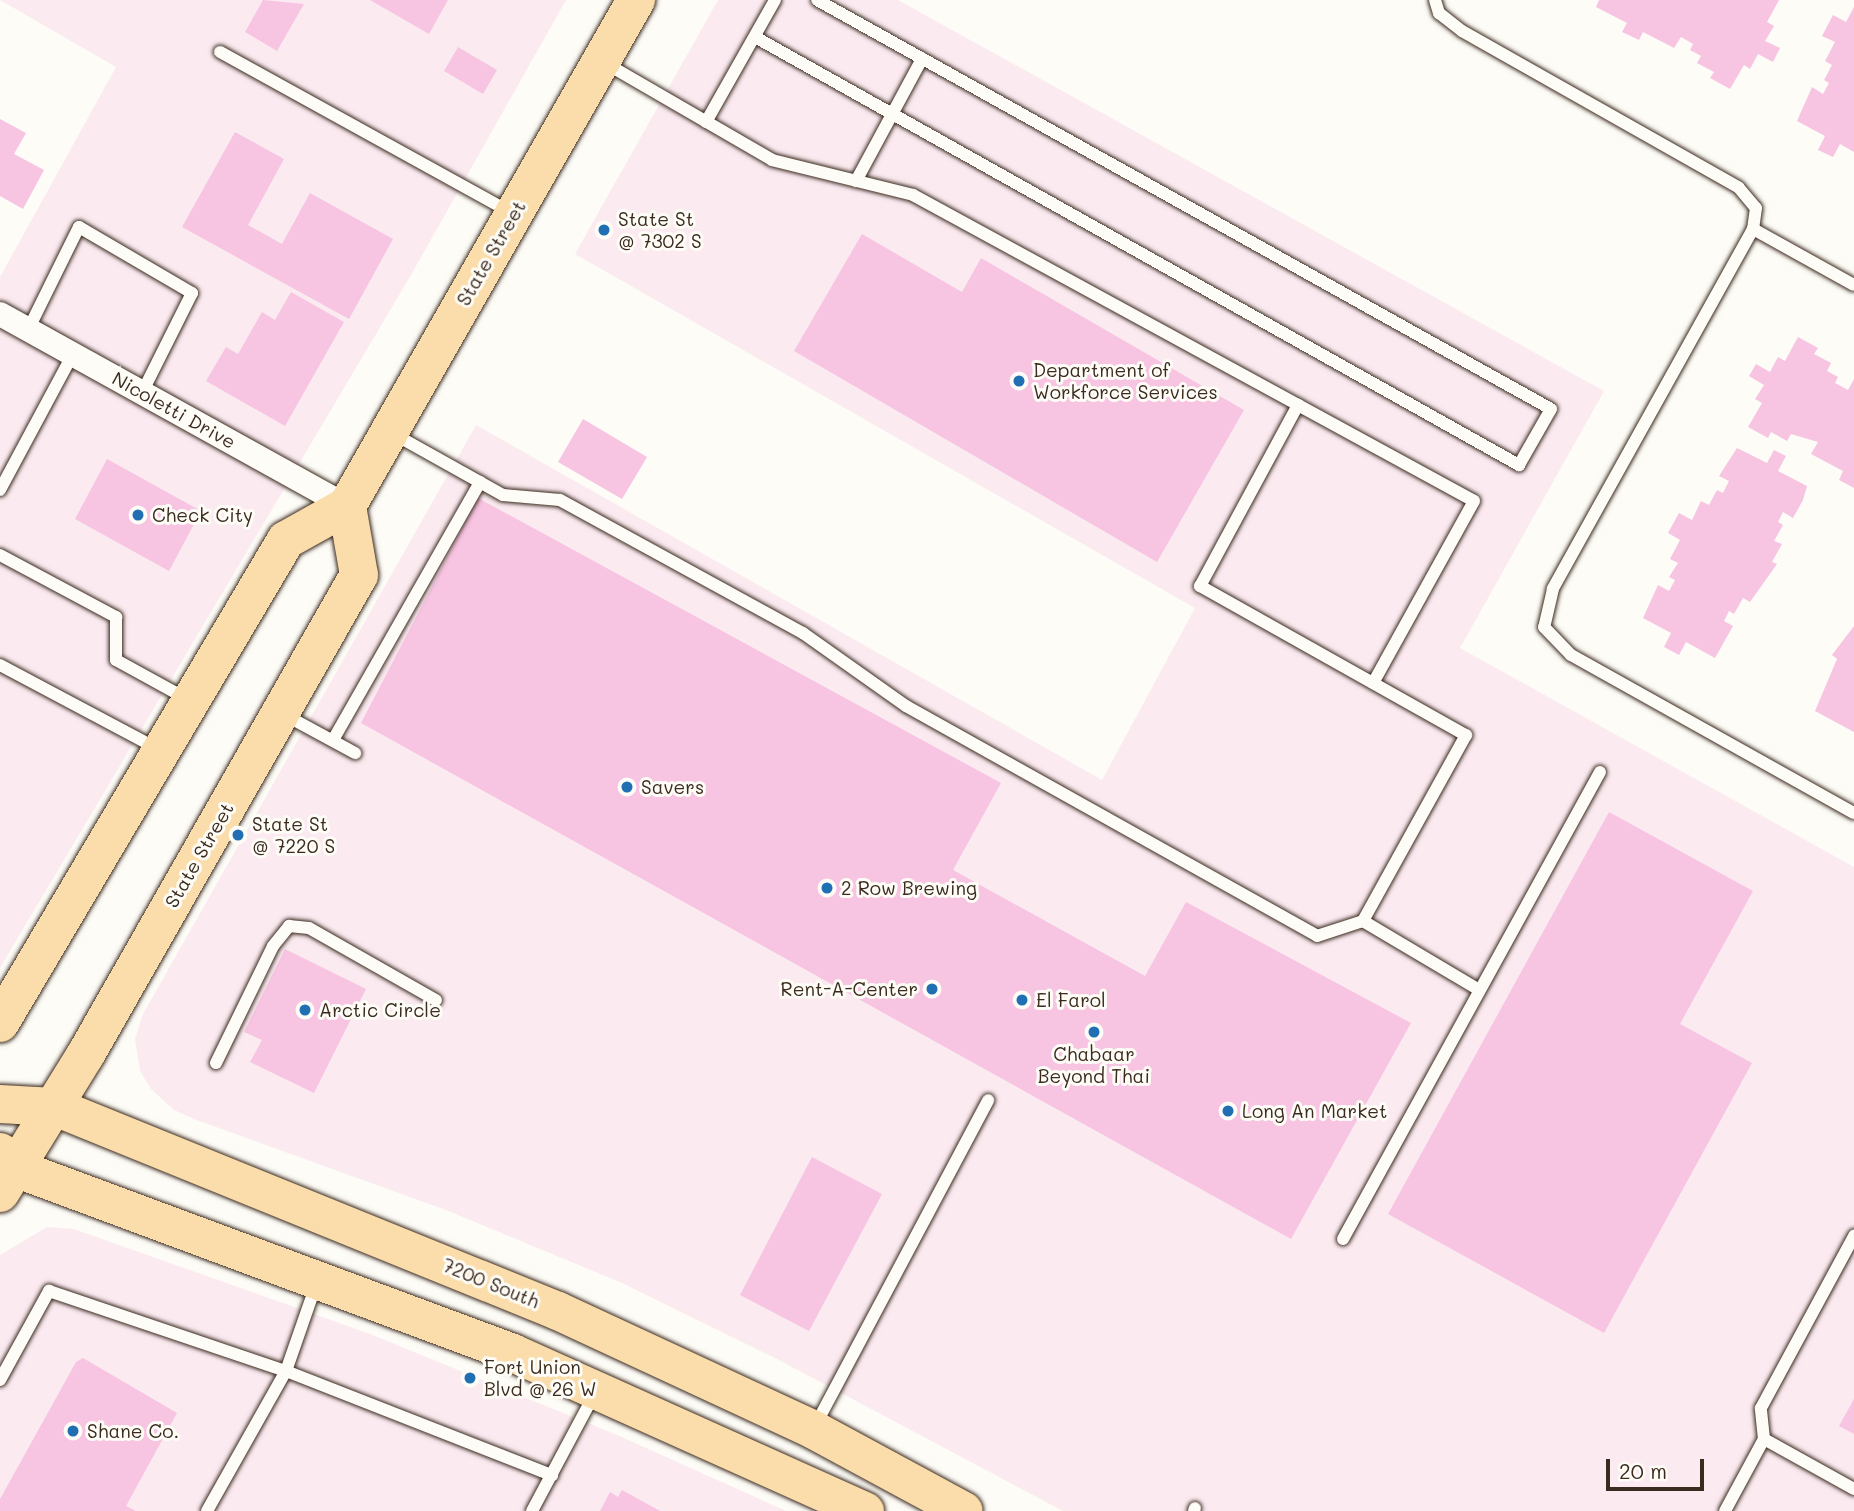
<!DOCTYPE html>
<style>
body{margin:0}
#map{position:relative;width:1854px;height:1511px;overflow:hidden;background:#fdfcf7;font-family:Mali,sans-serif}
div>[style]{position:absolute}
.built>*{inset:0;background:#fbebf1}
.building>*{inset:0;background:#f7c4e2}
.roads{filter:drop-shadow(0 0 2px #3b2a1e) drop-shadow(0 0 2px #3b2a1e)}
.lane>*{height:12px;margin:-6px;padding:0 6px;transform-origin:6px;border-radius:6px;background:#fdfcf7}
.street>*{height:24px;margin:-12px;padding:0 12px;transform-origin:12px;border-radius:12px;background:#fdfcf7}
.primary>*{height:38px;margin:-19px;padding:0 19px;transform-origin:19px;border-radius:19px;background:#fbddab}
.dots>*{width:19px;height:19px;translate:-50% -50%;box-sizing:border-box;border:4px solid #fdfcf7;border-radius:50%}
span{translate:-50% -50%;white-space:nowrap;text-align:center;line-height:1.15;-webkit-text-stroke:6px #fdfcf7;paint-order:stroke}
.poi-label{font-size:19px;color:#3b2a1e}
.left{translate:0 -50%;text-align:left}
.right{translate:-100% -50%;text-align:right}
.street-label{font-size:19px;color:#3b2a1e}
.scale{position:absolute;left:1606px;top:1459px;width:98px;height:32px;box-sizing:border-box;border:4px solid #3b2a1e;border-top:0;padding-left:9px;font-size:21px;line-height:24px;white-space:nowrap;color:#3b2a1e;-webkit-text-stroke:5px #fdfcf7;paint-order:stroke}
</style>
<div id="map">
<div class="built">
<div style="clip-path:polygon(0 0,566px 0,411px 275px,0 968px,0 277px,116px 67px)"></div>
<div style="clip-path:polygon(718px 0,898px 0,1604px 391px,1460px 648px,1854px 867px,1854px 1511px,1063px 1511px,777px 1359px,622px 1283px,446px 1210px,194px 1119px,174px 1110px,151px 1089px,140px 1071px,135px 1039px,143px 1014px,476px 425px,1102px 780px,1195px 608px,575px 254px)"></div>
<div style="clip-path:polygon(47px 1227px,74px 1229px,370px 1334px,617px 1435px,786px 1511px,0 1511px,0 1255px)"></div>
</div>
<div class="building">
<div style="clip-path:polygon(263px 0,304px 4px,277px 51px,245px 32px)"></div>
<div style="clip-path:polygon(370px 0,448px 0,429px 34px)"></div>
<div style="clip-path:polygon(1599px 0,1779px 0,1767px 22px,1774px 26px,1765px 41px,1780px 48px,1773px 62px,1758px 54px,1750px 69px,1744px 65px,1730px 89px,1710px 78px,1714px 72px,1697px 63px,1701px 56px,1690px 50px,1693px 44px,1681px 37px,1674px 48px,1643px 32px,1639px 40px,1622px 32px,1627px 23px,1596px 7px)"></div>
<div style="clip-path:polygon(1854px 7px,1854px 152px,1840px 144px,1833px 157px,1818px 150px,1825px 136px,1797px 121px,1812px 87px,1823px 94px,1829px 83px,1824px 80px,1832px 65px,1825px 61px,1835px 42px,1822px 36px,1833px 15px,1846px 22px)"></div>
<div style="clip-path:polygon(458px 47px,497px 70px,483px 94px,444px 71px)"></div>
<div style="clip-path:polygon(0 119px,26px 133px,14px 154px,44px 170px,23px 209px,0 196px)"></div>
<div style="clip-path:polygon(235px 132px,284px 159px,248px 225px,282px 244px,310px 193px,393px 239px,349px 319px,182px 227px)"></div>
<div style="clip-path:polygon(862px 234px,962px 292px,981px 258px,1244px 410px,1157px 562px,794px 351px)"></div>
<div style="clip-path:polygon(291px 292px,344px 322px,285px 426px,206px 381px,226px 347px,238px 354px,262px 312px,275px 320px)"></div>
<div style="clip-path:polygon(1798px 337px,1818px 348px,1814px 354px,1831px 363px,1827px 371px,1838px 377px,1835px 383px,1848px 390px,1854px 379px,1854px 488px,1839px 480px,1843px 471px,1811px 454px,1818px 442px,1791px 434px,1787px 441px,1771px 432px,1768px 438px,1748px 427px,1762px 403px,1755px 399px,1764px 385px,1749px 376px,1756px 364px,1770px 372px,1778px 357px,1785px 361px)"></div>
<div style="clip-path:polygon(583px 419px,647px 457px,622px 499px,558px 462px)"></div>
<div style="clip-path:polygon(1737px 448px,1767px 463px,1774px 450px,1786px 456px,1778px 471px,1807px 486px,1803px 500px,1793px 518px,1783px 512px,1778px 522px,1783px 525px,1774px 541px,1782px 544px,1772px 562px,1777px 564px,1750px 602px,1743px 598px,1734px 614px,1729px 611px,1724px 621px,1733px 626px,1715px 658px,1686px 642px,1679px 655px,1664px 647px,1671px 633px,1643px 618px,1658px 585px,1669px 591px,1675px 580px,1669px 577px,1678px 563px,1670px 559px,1680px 540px,1668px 533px,1679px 513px,1692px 520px,1701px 501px,1709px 505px,1717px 490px,1723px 493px,1729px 481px,1719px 476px)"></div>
<div style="clip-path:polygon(107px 459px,201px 511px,169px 571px,75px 519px)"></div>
<div style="clip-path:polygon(478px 498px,1001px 783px,953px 870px,1145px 976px,1186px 902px,1411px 1023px,1291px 1239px,361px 723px)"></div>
<div style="clip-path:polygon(1854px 626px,1854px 732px,1815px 711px,1837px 659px,1832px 655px)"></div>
<div style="clip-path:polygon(1609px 812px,1753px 891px,1680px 1024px,1752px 1063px,1604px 1333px,1388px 1214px)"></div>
<div style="clip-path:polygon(285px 949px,366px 989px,314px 1093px,250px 1062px,262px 1040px,244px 1032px)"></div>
<div style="clip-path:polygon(812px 1157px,882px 1194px,809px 1331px,740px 1295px)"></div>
<div style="clip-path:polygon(83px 1358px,177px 1413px,126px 1506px,136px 1511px,0 1511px,0 1499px,76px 1362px)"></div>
<div style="clip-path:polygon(1854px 1399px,1854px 1434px,1839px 1426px)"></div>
<div style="clip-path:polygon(622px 1490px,660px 1511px,600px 1511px,610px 1492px,618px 1497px)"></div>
</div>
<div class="roads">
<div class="lane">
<div style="left:1435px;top:0;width:14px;rotate:73deg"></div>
<div style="left:1439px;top:13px;width:29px;rotate:38deg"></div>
<div style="left:1462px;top:31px;width:318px;rotate:29.5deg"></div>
<div style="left:1739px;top:188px;width:26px;rotate:50deg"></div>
<div style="left:1756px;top:208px;width:21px;rotate:98deg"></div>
<div style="left:1753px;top:229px;width:412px;rotate:119.1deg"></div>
<div style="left:1553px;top:589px;width:39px;rotate:103deg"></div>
<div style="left:1544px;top:627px;width:39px;rotate:46deg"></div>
<div style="left:1571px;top:655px;width:324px;rotate:29.2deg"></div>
<div style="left:755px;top:37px;width:876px;rotate:29.26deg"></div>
<div style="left:1519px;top:465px;width:64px;rotate:-60.3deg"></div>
<div style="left:1551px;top:409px;width:840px;rotate:-150.87deg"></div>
<div style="left:220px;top:52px;width:331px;rotate:28.9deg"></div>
<div style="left:605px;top:63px;width:193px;rotate:30.1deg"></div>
<div style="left:772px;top:160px;width:145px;rotate:13.9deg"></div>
<div style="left:913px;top:195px;width:439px;rotate:28.6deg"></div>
<div style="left:1298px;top:405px;width:206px;rotate:118.4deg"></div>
<div style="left:1200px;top:586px;width:305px;rotate:29.3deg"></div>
<div style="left:1466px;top:735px;width:213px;rotate:119deg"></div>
<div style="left:706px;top:122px;width:140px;rotate:-60.5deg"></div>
<div style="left:856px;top:181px;width:139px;rotate:-61.6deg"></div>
<div style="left:1753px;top:229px;width:115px;rotate:29deg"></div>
<div style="left:28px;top:330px;width:115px;rotate:-63.7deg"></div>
<div style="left:79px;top:227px;width:131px;rotate:30.3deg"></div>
<div style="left:192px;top:293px;width:112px;rotate:116.6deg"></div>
<div style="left:1298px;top:405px;width:200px;rotate:28.6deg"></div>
<div style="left:1474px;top:501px;width:208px;rotate:119deg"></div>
<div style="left:392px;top:433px;width:127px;rotate:29.2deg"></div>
<div style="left:503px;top:495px;width:57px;rotate:5deg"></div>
<div style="left:560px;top:500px;width:277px;rotate:28.7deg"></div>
<div style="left:803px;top:633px;width:126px;rotate:35.3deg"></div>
<div style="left:906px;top:706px;width:471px;rotate:29.2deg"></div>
<div style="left:1317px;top:936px;width:48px;rotate:-18.1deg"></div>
<div style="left:1363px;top:921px;width:135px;rotate:30.7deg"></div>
<div style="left:0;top:490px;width:154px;rotate:-61.8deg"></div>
<div style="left:0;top:555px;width:132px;rotate:28.1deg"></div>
<div style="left:116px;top:617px;width:43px;rotate:90deg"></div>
<div style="left:116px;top:660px;width:81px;rotate:28.8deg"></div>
<div style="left:0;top:665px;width:179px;rotate:28deg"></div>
<div style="left:285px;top:715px;width:80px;rotate:28.5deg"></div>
<div style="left:333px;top:740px;width:297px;rotate:-60.3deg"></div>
<div style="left:216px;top:1063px;width:130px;rotate:-64deg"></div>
<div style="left:273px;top:946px;width:26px;rotate:-51deg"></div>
<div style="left:289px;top:926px;width:20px;rotate:6deg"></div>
<div style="left:309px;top:928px;width:146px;rotate:29.6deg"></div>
<div style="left:1343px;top:1239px;width:533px;rotate:-61.18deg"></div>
<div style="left:0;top:1380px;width:102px;rotate:-61.2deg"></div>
<div style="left:49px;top:1291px;width:250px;rotate:18.7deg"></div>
<div style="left:286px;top:1371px;width:286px;rotate:21.4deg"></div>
<div style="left:815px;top:1426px;width:369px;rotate:-62deg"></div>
<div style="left:1764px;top:1439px;width:103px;rotate:29.1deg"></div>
<div style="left:207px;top:1511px;width:161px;rotate:-60.6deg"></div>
<div style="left:286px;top:1371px;width:91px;rotate:-70.8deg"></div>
<div style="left:532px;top:1511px;width:134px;rotate:-61.9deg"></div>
<div style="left:1194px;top:1511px;width:3px;rotate:-72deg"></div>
<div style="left:1725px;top:1511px;width:82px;rotate:-61.6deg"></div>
<div style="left:1764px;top:1439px;width:31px;rotate:-96deg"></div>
<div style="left:1761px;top:1408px;width:196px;rotate:-61.6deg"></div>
</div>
<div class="street">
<div style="left:0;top:314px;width:397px;rotate:29deg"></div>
</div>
<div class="primary">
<div style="left:0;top:1023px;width:561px;rotate:-59.37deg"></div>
<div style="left:286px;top:540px;width:70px;rotate:-29.1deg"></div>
<div style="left:347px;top:506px;width:583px;rotate:-60.27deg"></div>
<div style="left:0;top:1104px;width:55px;rotate:3.1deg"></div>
<div style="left:55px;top:1107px;width:543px;rotate:22.08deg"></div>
<div style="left:558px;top:1311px;width:282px;rotate:24.9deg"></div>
<div style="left:814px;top:1430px;width:170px;rotate:28.4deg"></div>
<div style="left:0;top:1152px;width:22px;rotate:47deg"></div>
<div style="left:15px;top:1168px;width:531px;rotate:20.38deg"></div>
<div style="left:513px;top:1353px;width:386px;rotate:24.2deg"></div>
<div style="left:0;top:1193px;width:163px;rotate:-58.3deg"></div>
<div style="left:86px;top:1054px;width:551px;rotate:-60.32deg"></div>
<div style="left:359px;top:575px;width:70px;rotate:-99.9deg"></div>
</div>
</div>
<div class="dots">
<div style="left:604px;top:230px;background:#1f6fb2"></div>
<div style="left:1019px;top:381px;background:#1f6fb2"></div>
<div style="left:138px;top:515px;background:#1f6fb2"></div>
<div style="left:627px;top:787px;background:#1f6fb2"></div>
<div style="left:238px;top:835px;background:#1f6fb2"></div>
<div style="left:827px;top:888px;background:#1f6fb2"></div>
<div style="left:932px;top:989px;background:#1f6fb2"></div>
<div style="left:1022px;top:1000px;background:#1f6fb2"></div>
<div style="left:305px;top:1010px;background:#1f6fb2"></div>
<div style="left:1094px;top:1032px;background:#1f6fb2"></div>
<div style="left:1228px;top:1111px;background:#1f6fb2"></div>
<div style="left:470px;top:1378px;background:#1f6fb2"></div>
<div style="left:73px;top:1431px;background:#1f6fb2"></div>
</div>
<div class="poi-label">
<span class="left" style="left:618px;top:230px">State St<br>@ 7302 S</span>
<span class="left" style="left:1033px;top:381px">Department of<br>Workforce Services</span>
<span class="left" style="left:152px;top:515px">Check City</span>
<span class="left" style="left:641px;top:787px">Savers</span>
<span class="left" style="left:252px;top:835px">State St<br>@ 7220 S</span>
<span class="left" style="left:841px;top:888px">2 Row Brewing</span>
<span class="right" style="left:918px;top:989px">Rent-A-Center</span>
<span class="left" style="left:1036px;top:1000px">El Farol</span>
<span class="left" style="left:319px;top:1010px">Arctic Circle</span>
<span style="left:1094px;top:1065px">Chabaar<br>Beyond Thai</span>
<span class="left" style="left:1242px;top:1111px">Long An Market</span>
<span class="left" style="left:484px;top:1378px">Fort Union<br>Blvd @ 26 W</span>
<span class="left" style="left:87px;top:1431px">Shane Co.</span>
</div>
<div class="street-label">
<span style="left:491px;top:253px;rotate:-60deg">State Street</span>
<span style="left:174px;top:410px;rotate:29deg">Nicoletti Drive</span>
<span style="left:199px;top:855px;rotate:-60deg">State Street</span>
<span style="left:491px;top:1283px;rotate:22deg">7200 South</span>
</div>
<div class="scale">20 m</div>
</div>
